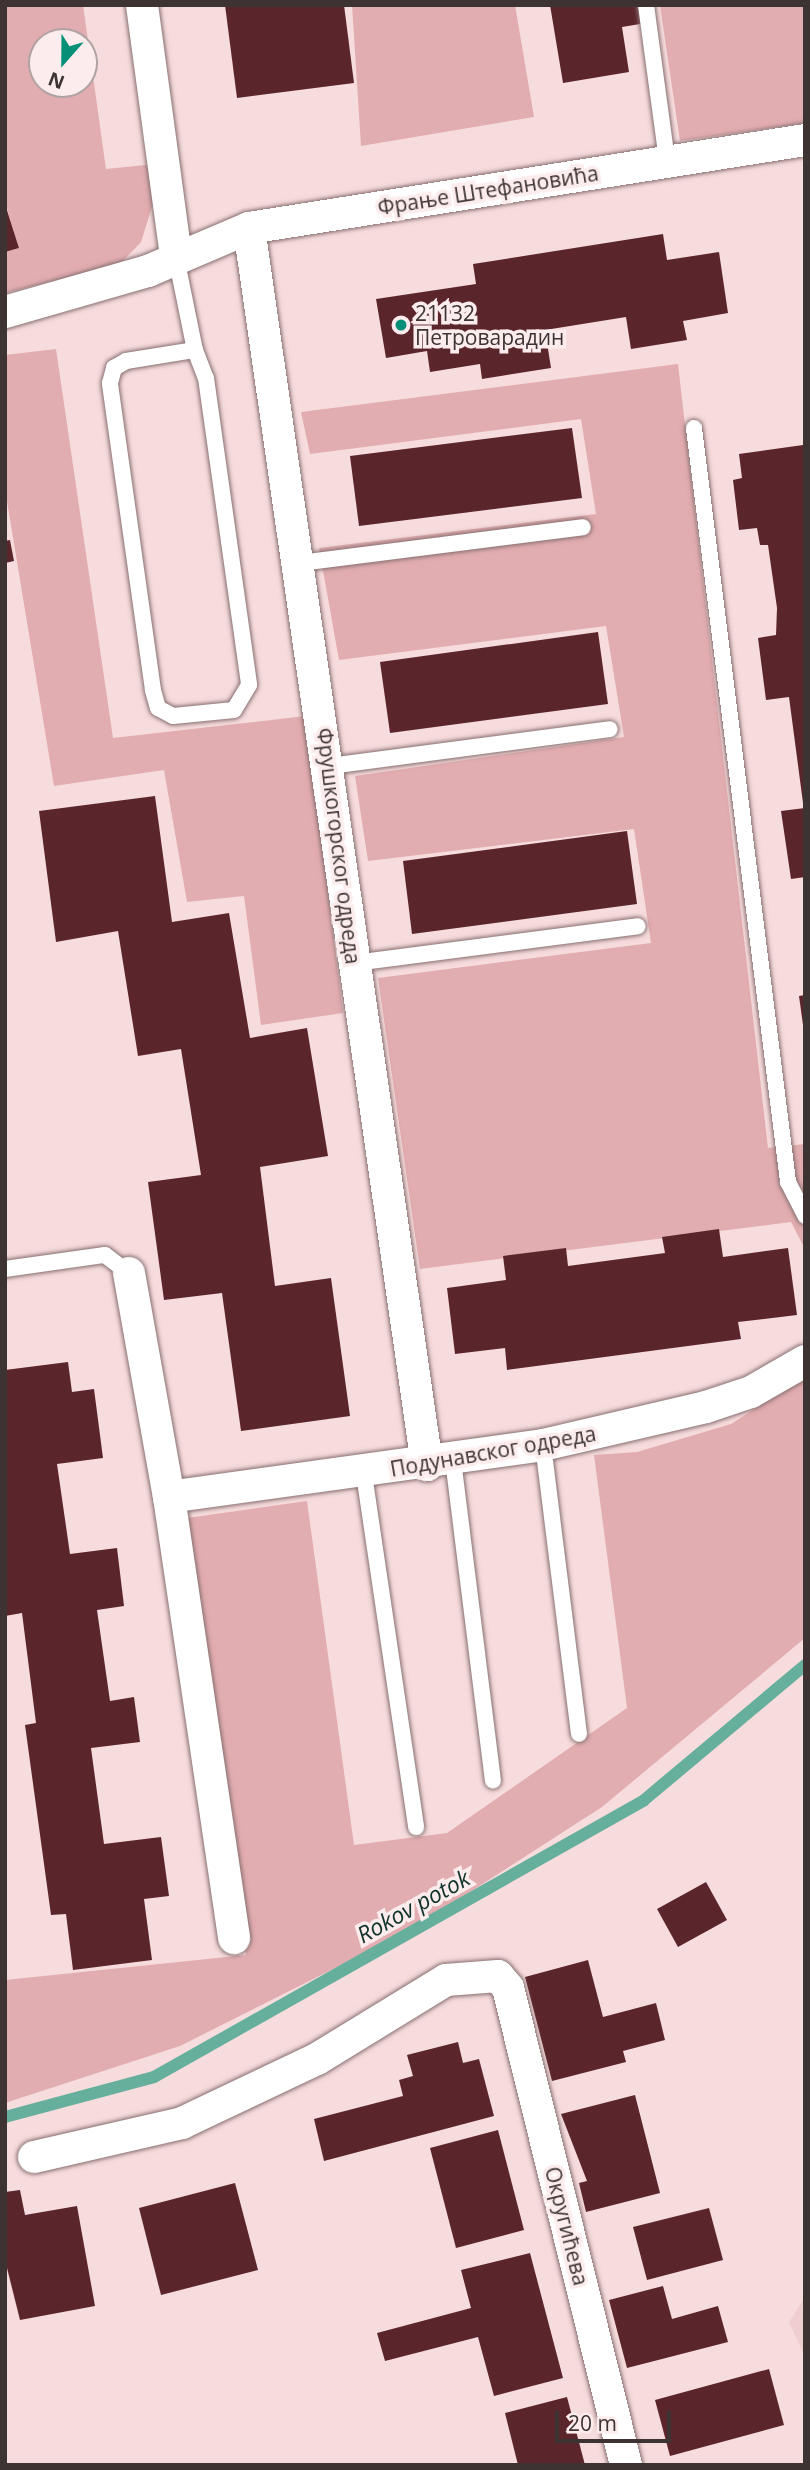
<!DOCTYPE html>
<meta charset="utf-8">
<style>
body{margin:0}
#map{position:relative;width:810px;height:2470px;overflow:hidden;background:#f7dcdd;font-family:"Open Sans",sans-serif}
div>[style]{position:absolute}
.built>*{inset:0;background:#f0cdce}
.green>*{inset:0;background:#e2adb0}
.stream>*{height:12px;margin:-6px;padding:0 6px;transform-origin:6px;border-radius:6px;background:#65af9c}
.building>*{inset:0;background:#5b252c}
.roads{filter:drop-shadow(0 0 2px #876f70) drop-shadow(0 0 2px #876f70)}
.service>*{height:16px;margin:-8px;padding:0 8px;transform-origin:8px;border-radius:8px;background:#fff}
.minor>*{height:32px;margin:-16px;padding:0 16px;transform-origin:16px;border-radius:16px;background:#fff}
.dots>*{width:19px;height:19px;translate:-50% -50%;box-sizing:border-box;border:4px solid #fceced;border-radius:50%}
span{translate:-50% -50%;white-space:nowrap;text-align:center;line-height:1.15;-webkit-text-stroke:7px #fceced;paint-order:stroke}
.street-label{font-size:21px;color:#3d3333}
.poi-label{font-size:21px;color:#3d3333}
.left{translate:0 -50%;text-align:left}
.water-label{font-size:23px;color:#0f332a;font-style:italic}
.frame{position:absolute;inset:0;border:7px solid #3d3333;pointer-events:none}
.north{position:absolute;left:28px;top:28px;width:70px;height:70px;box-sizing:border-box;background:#fceced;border:2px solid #b0a2a3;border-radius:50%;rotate:201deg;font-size:19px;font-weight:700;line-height:28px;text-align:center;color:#3d3333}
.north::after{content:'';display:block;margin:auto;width:24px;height:32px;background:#079078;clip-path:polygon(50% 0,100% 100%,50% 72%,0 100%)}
.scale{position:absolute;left:555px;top:2411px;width:116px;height:32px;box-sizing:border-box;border:4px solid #3d3333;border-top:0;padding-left:9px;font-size:21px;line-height:24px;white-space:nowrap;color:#3d3333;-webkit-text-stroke:5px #fceced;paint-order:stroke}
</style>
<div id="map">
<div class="built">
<div style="clip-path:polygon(805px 2297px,805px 2357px,789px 2322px)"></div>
</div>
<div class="green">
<div style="clip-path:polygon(evenodd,5px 5px,83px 5px,106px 169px,155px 164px,157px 191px,141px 242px,120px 264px,5px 293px,5px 252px,19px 248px,5px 202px,5px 5px,42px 42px,84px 42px,84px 84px,42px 84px,42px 42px)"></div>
<div style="clip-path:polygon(352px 5px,515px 5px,534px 117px,361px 146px)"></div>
<div style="clip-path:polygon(660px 5px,805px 5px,805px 123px,680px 141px)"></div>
<div style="clip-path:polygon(56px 349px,113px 738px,306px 716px,343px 1013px,261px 1025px,244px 896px,187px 902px,164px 770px,54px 786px,5px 489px,5px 355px)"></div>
<div style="clip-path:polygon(678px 364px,768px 1148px,805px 1144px,805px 1249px,791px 1222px,420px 1269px,378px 978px,651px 943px,634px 829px,368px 861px,355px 776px,624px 737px,606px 626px,339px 660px,319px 548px,596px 514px,581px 419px,310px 454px,301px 412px)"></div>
<div style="clip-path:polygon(805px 1377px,805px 1638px,602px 1807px,411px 1930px,180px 2046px,5px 2103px,5px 1980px,246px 1955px,180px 1519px,307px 1501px,354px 1845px,447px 1833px,627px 1708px,594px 1455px,637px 1452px,731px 1424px)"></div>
</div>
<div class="stream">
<div style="left:5px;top:2117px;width:154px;rotate:-15deg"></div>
<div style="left:154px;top:2077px;width:562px;rotate:-29.44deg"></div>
<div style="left:643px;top:1801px;width:212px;rotate:-40deg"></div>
</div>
<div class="building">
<div style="clip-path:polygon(225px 5px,344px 5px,354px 83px,237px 98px)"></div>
<div style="clip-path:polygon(550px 5px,643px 5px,646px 23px,622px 27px,629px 72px,563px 83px)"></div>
<div style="clip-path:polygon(5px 204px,19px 248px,5px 252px)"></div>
<div style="clip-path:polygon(663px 234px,667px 260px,719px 252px,728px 313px,683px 321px,687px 340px,631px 349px,626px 317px,545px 330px,551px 368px,482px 379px,480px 364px,430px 372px,427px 351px,386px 358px,376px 299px,476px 284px,473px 264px)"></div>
<div style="clip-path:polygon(572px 428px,582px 498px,359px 526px,350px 456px)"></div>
<div style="clip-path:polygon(803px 445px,805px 803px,803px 803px,789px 697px,766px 700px,758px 638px,776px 635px,777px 608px,768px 545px,760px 545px,757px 528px,739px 530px,733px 480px,742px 478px,739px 454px)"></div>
<div style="clip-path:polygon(10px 540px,14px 561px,5px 563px,5px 541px)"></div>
<div style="clip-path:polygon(598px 632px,608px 704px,390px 733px,380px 662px)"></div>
<div style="clip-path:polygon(155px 796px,172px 922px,229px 913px,250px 1038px,307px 1028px,328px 1156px,260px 1167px,275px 1286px,331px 1278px,350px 1416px,241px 1431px,222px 1293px,164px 1300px,148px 1182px,201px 1175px,181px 1049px,138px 1056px,118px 931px,56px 942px,39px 811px)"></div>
<div style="clip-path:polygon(805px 808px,805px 877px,791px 879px,781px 811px)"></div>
<div style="clip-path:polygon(627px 831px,637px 904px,412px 934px,403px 861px)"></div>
<div style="clip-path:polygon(805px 995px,805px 1025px,803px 1025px,799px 996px)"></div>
<div style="clip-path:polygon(719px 1229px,723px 1257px,788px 1248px,797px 1315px,738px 1322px,741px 1339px,507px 1370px,505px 1348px,455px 1354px,447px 1288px,506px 1280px,503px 1256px,566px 1248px,568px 1266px,665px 1253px,662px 1237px)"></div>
<div style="clip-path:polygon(68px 1362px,72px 1392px,94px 1389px,103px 1458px,57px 1464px,70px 1554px,117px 1548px,124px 1606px,97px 1610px,110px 1701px,134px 1697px,140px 1742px,91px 1748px,104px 1844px,161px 1837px,169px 1896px,144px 1899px,152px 1960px,73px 1970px,66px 1914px,51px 1915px,25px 1725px,36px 1723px,22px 1613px,5px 1616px,5px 1370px)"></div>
<div style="clip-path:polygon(706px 1882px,727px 1920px,678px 1947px,657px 1909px)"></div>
<div style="clip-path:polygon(588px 1960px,603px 2017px,656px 2003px,665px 2040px,623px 2051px,626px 2062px,552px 2081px,525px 1977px)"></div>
<div style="clip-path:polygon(458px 2042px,463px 2063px,479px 2059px,494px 2116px,324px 2161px,314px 2119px,403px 2096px,399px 2080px,413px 2076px,407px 2055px)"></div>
<div style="clip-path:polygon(635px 2095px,660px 2193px,586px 2212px,579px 2183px,587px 2181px,561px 2114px)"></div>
<div style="clip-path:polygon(498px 2130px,524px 2230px,456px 2248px,430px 2148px)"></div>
<div style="clip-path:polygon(235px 2183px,258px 2270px,161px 2295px,139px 2208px)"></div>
<div style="clip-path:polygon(20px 2190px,25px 2215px,77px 2206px,95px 2306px,20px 2320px,5px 2260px,5px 2192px)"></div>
<div style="clip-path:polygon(709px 2208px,723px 2260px,647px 2280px,633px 2227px)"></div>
<div style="clip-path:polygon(530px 2253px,563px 2378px,494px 2396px,478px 2337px,385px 2361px,377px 2333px,471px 2308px,461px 2270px)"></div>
<div style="clip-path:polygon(663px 2286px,672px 2319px,718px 2306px,728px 2342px,627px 2368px,609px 2300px)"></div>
<div style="clip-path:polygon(769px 2369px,784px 2425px,670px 2456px,655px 2400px)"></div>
<div style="clip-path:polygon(567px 2397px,585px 2465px,518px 2465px,505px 2413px)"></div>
</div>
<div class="roads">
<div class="service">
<div style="left:646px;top:5px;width:157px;rotate:82.3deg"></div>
<div style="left:176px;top:257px;width:95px;rotate:78.5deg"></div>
<div style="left:195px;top:350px;width:30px;rotate:69deg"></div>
<div style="left:206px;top:378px;width:310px;rotate:82deg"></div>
<div style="left:249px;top:685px;width:29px;rotate:121deg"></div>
<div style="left:234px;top:710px;width:61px;rotate:174.4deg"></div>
<div style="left:173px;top:716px;width:17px;rotate:-152deg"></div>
<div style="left:158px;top:708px;width:19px;rotate:-106deg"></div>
<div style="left:153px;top:690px;width:310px;rotate:-98deg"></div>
<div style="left:110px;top:383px;width:16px;rotate:-75deg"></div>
<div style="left:114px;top:368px;width:14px;rotate:-30deg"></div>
<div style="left:126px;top:361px;width:70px;rotate:-9.1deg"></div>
<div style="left:694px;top:428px;width:760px;rotate:82.89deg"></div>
<div style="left:788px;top:1182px;width:38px;rotate:63deg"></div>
<div style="left:300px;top:563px;width:285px;rotate:-7.2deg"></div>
<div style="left:330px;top:766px;width:282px;rotate:-7.5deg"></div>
<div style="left:355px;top:963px;width:285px;rotate:-7.4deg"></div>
<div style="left:5px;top:1269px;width:101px;rotate:-8deg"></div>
<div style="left:105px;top:1255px;width:30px;rotate:37deg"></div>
<div style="left:543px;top:1445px;width:291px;rotate:82.9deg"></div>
<div style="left:453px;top:1460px;width:323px;rotate:82.9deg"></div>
<div style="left:364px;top:1474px;width:357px;rotate:81.6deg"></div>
</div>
<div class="minor">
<div style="left:142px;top:5px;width:254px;rotate:82.3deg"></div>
<div style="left:249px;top:228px;width:1250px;rotate:81.81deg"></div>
<div style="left:5px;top:312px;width:149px;rotate:-16deg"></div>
<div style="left:148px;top:271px;width:110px;rotate:-23.1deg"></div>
<div style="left:249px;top:228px;width:563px;rotate:-8.99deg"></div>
<div style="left:129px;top:1273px;width:228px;rotate:79.9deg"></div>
<div style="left:169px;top:1497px;width:446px;rotate:81.6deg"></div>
<div style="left:169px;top:1497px;width:378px;rotate:-7.9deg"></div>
<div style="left:543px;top:1445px;width:167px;rotate:-13.1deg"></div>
<div style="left:706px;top:1407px;width:47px;rotate:-18.4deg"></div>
<div style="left:751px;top:1392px;width:62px;rotate:-29.9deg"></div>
<div style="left:34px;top:2157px;width:152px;rotate:-12.9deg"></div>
<div style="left:182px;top:2123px;width:149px;rotate:-25.4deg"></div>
<div style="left:317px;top:2059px;width:151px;rotate:-31.5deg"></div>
<div style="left:446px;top:1980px;width:52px;rotate:-4.4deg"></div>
<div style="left:498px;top:1976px;width:16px;rotate:50deg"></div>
<div style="left:508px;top:1988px;width:491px;rotate:76.1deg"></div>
</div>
</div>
<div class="dots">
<div style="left:401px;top:325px;background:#079078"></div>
</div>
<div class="street-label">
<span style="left:488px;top:190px;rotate:-9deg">Фрање Штефановића</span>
<span style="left:339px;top:846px;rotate:83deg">Фрушкогорског одреда</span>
<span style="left:493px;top:1451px;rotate:-10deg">Подунавског одреда</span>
<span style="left:567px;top:2226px;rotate:76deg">Округићева</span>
</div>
<div class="poi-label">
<span class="left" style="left:415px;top:325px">21132<br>Петроварадин</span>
</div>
<div class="water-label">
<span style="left:413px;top:1906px;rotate:-29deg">Rokov potok</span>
</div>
<div class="frame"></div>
<div class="north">N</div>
<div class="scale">20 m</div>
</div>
